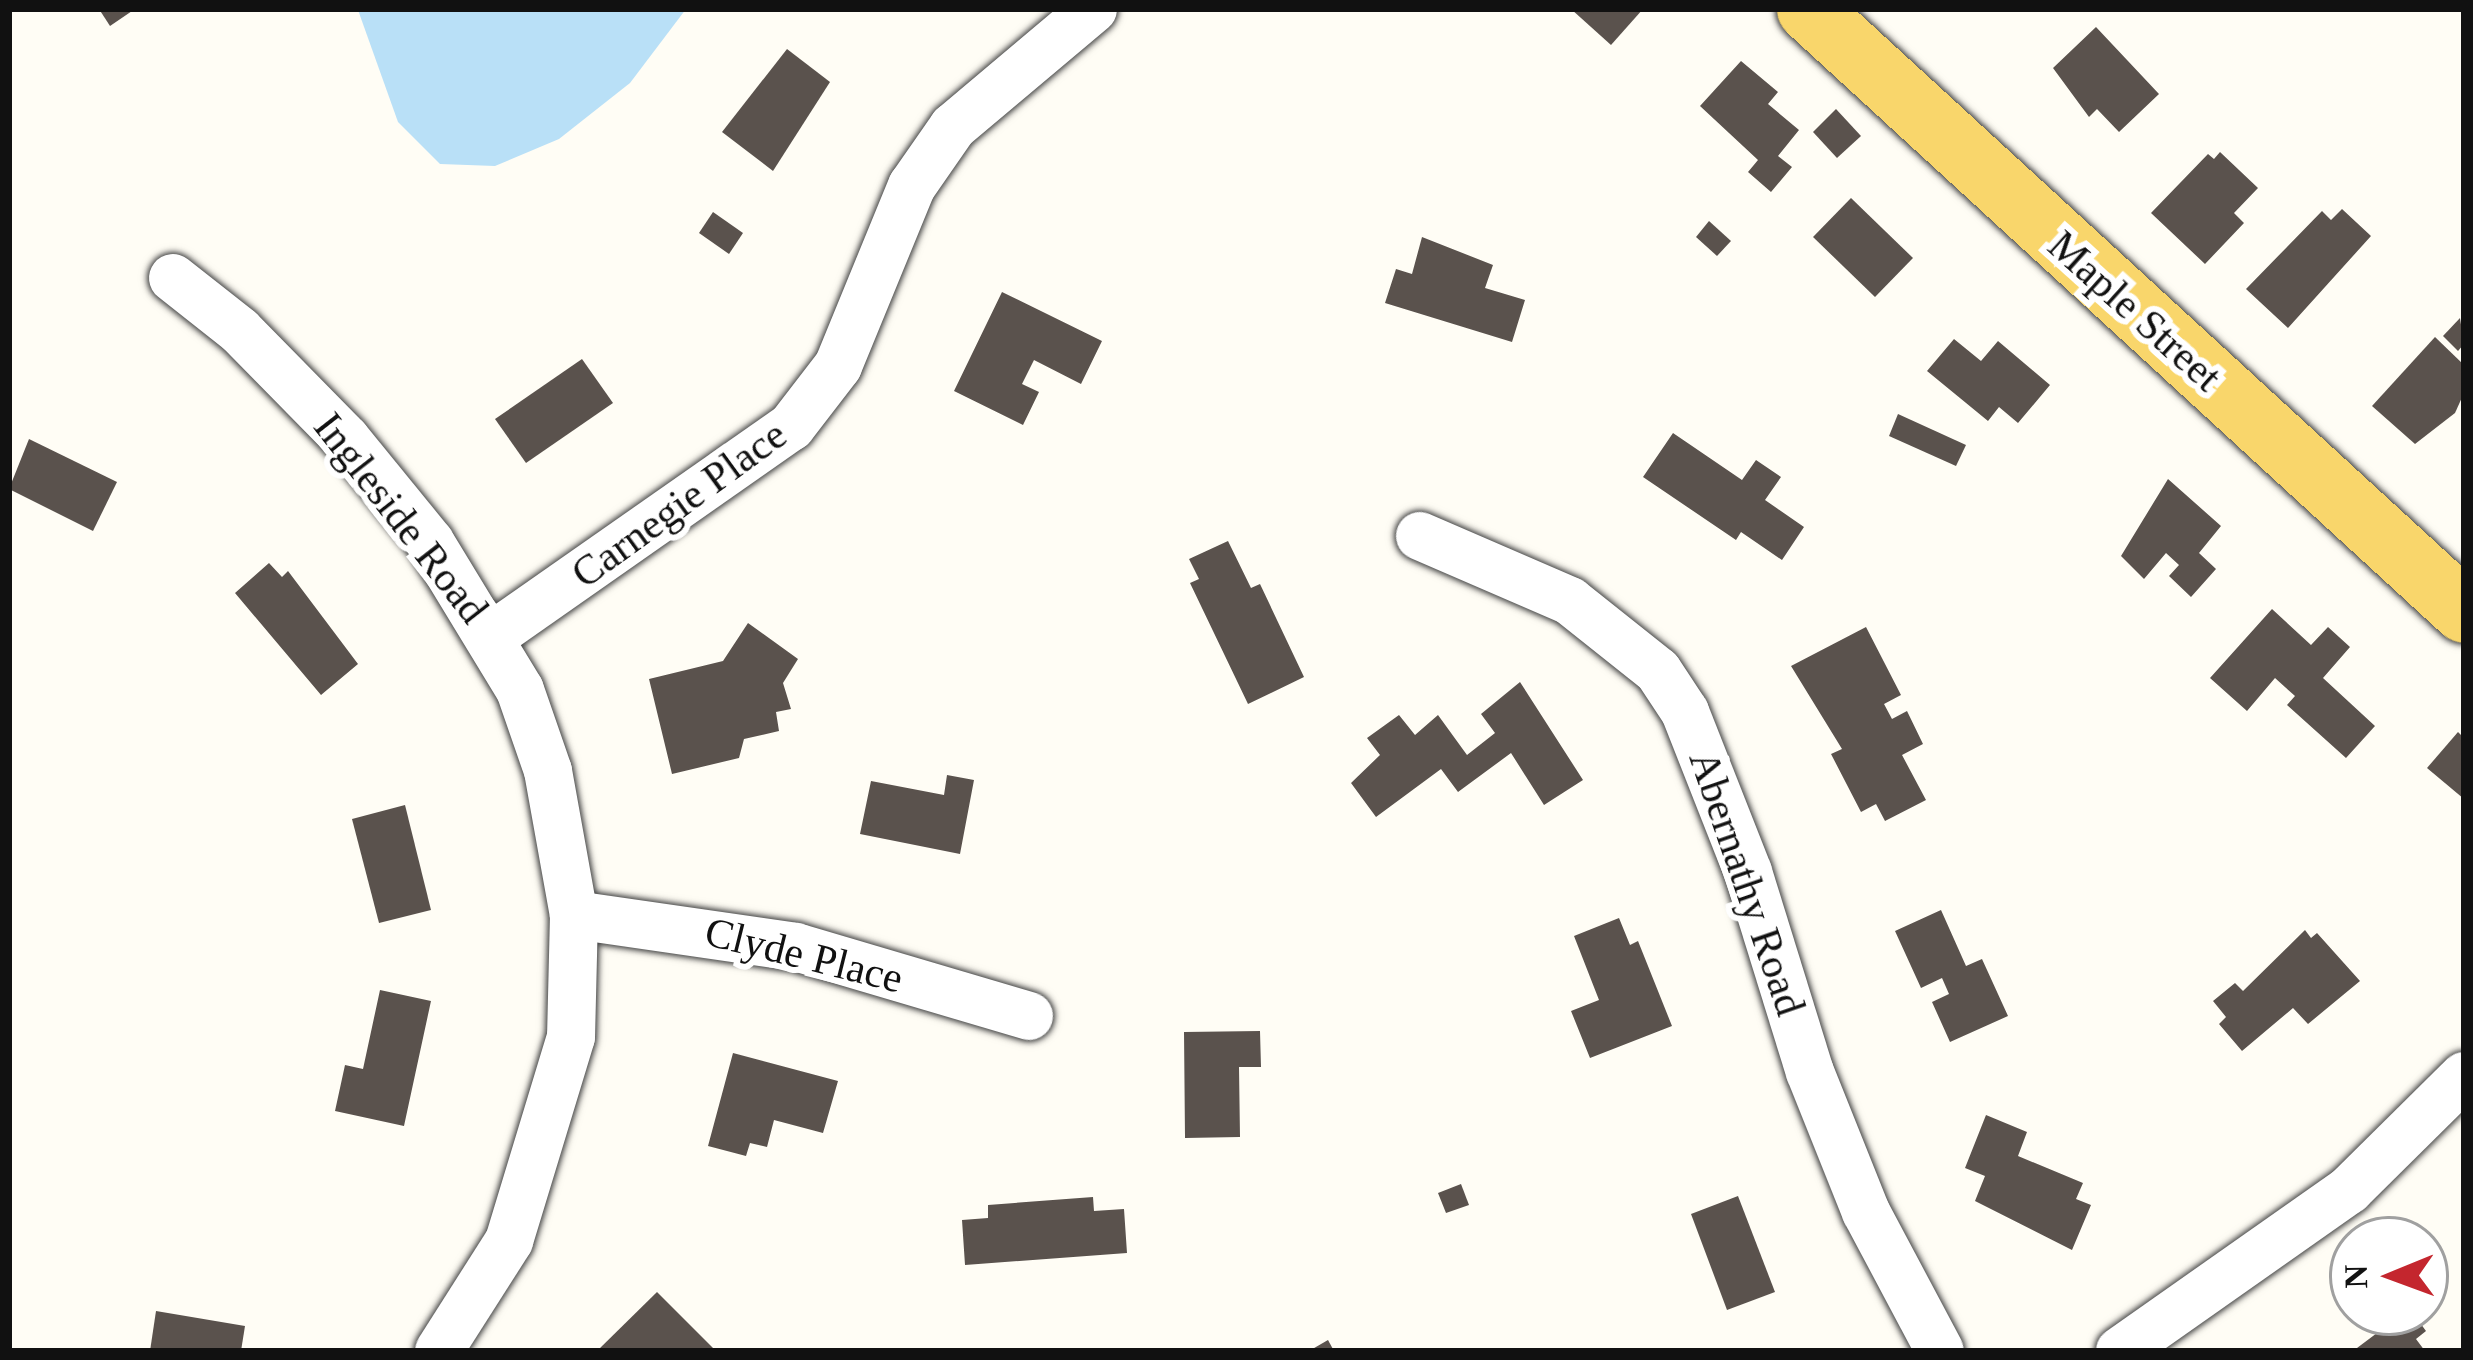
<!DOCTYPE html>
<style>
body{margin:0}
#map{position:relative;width:2473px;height:1360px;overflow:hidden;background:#fffdf5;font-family:"Times New Roman",serif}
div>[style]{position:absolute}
.water>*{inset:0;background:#b9e0f7}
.building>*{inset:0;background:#5a524d}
.roads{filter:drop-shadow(0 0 3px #444) drop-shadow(0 0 3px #444)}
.minor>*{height:48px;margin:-24px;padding:0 24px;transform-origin:24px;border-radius:24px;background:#fff}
.major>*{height:63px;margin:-31.5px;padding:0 31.5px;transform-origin:31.5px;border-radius:31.5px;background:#f9d66b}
span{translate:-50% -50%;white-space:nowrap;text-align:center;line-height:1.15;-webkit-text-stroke:12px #fff;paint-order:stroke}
.street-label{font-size:42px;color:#111}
.frame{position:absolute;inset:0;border:12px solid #111;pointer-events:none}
.north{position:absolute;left:2329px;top:1216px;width:120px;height:120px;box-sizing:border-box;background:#fff;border:3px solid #a0a0a0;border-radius:50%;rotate:269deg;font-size:33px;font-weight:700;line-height:48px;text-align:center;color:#111}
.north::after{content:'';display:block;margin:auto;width:42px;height:54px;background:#c4262e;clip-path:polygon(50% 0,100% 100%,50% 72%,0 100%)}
</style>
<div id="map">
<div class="water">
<div style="clip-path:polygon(686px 9px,630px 83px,559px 139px,495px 166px,440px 164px,398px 122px,358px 10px)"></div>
</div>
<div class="building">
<div style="clip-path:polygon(99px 9px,135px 9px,110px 26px)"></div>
<div style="clip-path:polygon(1571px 9px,1643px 9px,1611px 45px)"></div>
<div style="clip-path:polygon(2096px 27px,2159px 94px,2119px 132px,2097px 109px,2089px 117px,2053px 68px)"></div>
<div style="clip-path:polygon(787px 49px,830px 82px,773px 171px,722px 132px)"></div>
<div style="clip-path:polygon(1741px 61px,1778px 92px,1768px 104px,1799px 130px,1778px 156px,1792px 167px,1771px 192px,1748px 172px,1758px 160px,1700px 106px)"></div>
<div style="clip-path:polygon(1836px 109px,1861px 136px,1837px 158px,1813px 132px)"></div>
<div style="clip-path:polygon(2220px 152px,2258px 188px,2234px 213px,2244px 223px,2205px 264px,2151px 213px,2208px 154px,2214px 159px)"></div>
<div style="clip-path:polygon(1851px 198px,1913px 258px,1875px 297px,1813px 237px)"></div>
<div style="clip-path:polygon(2342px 209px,2371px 236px,2288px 328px,2246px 289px,2322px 211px,2331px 220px)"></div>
<div style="clip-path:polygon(713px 212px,743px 233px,729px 254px,699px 233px)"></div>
<div style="clip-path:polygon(1709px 221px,1731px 241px,1717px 256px,1696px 237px)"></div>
<div style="clip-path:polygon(1422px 237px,1493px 265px,1485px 288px,1525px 300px,1512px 342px,1385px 303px,1396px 269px,1412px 274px)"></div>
<div style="clip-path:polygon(1002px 292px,1102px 341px,1081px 384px,1034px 360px,1022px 384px,1039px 392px,1023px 425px,954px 391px)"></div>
<div style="clip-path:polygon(2460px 318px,2464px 344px,2458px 351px,2443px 336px)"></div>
<div style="clip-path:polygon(2435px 337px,2464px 365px,2464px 393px,2455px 413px,2415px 444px,2372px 406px)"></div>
<div style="clip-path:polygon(1954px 339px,1981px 361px,1998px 341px,2050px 385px,2018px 423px,1999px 407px,1988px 421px,1927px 371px)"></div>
<div style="clip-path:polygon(582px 359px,613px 403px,526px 463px,495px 419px)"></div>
<div style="clip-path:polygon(1898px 414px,1966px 445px,1956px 466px,1889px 436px)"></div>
<div style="clip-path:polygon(1673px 433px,1742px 480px,1756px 460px,1781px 477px,1765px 500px,1804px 527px,1782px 560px,1741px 532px,1736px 540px,1643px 477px)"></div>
<div style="clip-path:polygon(29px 439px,117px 482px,93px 531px,9px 489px)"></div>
<div style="clip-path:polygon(2168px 479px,2221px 526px,2199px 553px,2216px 569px,2191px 597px,2169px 576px,2179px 565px,2166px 553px,2144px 579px,2121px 556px)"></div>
<div style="clip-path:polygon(1228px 541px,1251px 588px,1260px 584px,1304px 677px,1248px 704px,1190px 583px,1199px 579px,1189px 559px)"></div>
<div style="clip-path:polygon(269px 563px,282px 577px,288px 571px,358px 664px,321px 695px,235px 593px)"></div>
<div style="clip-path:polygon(2272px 609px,2311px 645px,2328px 627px,2350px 647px,2323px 678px,2375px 726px,2346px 758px,2287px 705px,2295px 696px,2275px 678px,2247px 711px,2210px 678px)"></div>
<div style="clip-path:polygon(748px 623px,798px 659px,783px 683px,791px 709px,776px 712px,779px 731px,744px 739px,739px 758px,672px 774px,649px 679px,723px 661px)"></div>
<div style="clip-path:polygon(1866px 627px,1901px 695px,1884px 704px,1892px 719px,1907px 711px,1923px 744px,1902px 755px,1926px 800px,1885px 821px,1876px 804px,1861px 812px,1831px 754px,1842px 749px,1791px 666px)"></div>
<div style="clip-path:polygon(1520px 682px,1583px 780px,1544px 805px,1511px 753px,1458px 792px,1441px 769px,1376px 817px,1351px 783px,1380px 755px,1367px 738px,1399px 715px,1415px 735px,1438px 715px,1467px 755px,1495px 733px,1481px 714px)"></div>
<div style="clip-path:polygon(2458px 732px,2464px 738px,2464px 799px,2427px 768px)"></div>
<div style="clip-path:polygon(947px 775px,974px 780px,960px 854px,860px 834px,871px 781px,944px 795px)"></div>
<div style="clip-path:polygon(405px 805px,431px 910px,379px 923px,352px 819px)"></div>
<div style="clip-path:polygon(1941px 910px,1966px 966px,1982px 959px,2008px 1016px,1950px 1042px,1932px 1002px,1949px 994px,1942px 978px,1921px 988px,1895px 931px)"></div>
<div style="clip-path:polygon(1619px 918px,1630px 945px,1638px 941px,1672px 1026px,1590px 1058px,1571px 1011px,1599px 1000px,1574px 936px)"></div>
<div style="clip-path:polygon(2305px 930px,2311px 938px,2317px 933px,2360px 981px,2308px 1024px,2293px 1008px,2242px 1051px,2219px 1024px,2226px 1017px,2213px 1001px,2235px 983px,2243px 991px)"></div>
<div style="clip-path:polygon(380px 990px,431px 1001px,404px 1126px,335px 1111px,345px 1065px,363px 1069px)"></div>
<div style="clip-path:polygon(1260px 1031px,1261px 1067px,1239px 1067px,1240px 1137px,1185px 1138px,1184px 1032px)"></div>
<div style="clip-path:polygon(733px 1053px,838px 1081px,823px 1133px,774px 1120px,767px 1147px,750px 1143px,746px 1156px,708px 1146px)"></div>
<div style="clip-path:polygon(1986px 1115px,2027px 1132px,2018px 1156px,2083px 1183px,2076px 1199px,2091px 1205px,2072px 1250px,1975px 1201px,1985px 1176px,1965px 1168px)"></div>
<div style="clip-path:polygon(1461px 1184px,1469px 1205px,1446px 1213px,1438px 1193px)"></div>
<div style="clip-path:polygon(1738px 1196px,1775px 1292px,1727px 1310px,1691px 1214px)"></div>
<div style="clip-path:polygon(1093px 1197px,1094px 1211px,1124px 1209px,1127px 1253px,965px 1265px,962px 1220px,988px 1218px,988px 1205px)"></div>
<div style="clip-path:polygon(657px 1292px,716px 1351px,597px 1351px)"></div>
<div style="clip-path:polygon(156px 1311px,245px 1326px,241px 1351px,150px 1351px)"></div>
<div style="clip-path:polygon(2392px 1312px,2412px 1312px,2426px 1331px,2416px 1339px,2425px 1351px,2353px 1351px,2397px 1318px)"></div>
<div style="clip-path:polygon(1328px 1340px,1334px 1351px,1309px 1351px)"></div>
</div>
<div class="roads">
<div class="minor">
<div style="left:173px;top:278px;width:85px;rotate:38.3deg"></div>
<div style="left:240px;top:331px;width:151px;rotate:45.5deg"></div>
<div style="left:346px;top:439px;width:133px;rotate:50.8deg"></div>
<div style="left:430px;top:542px;width:173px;rotate:58.7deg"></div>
<div style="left:520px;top:690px;width:86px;rotate:70.9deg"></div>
<div style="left:548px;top:771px;width:146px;rotate:79.8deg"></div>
<div style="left:574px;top:915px;width:122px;rotate:91.4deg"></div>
<div style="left:571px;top:1037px;width:213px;rotate:106.9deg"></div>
<div style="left:509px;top:1241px;width:130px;rotate:122.5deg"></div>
<div style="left:1420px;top:536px;width:163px;rotate:23.4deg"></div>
<div style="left:1570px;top:601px;width:112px;rotate:38.5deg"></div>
<div style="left:1658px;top:671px;width:49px;rotate:56.6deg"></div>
<div style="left:1685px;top:712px;width:172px;rotate:68.5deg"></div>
<div style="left:1748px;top:872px;width:209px;rotate:72.8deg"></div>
<div style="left:1810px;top:1072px;width:151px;rotate:68.2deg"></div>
<div style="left:1866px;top:1212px;width:157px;rotate:62deg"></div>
<div style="left:492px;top:636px;width:365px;rotate:-35deg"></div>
<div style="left:791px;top:427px;width:77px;rotate:-52.4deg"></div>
<div style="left:838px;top:366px;width:195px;rotate:-67.7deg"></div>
<div style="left:912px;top:186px;width:72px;rotate:-55.2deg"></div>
<div style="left:953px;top:127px;width:183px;rotate:-40.1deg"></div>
<div style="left:574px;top:915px;width:224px;rotate:8.2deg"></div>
<div style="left:796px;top:947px;width:243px;rotate:16.5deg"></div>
<div style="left:2120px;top:1351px;width:280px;rotate:-35.1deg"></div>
<div style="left:2349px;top:1190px;width:162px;rotate:-44.7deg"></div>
</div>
<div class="major">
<div style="left:1808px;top:9px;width:890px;rotate:42.54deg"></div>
</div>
</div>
<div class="street-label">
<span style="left:2135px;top:311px;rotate:42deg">Maple Street</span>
<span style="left:679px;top:504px;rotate:-36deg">Carnegie Place</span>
<span style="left:401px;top:518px;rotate:52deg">Ingleside Road</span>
<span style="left:1747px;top:883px;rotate:71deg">Abernathy Road</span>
<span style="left:804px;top:955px;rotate:14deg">Clyde Place</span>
</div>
<div class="frame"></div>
<div class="north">N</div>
</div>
